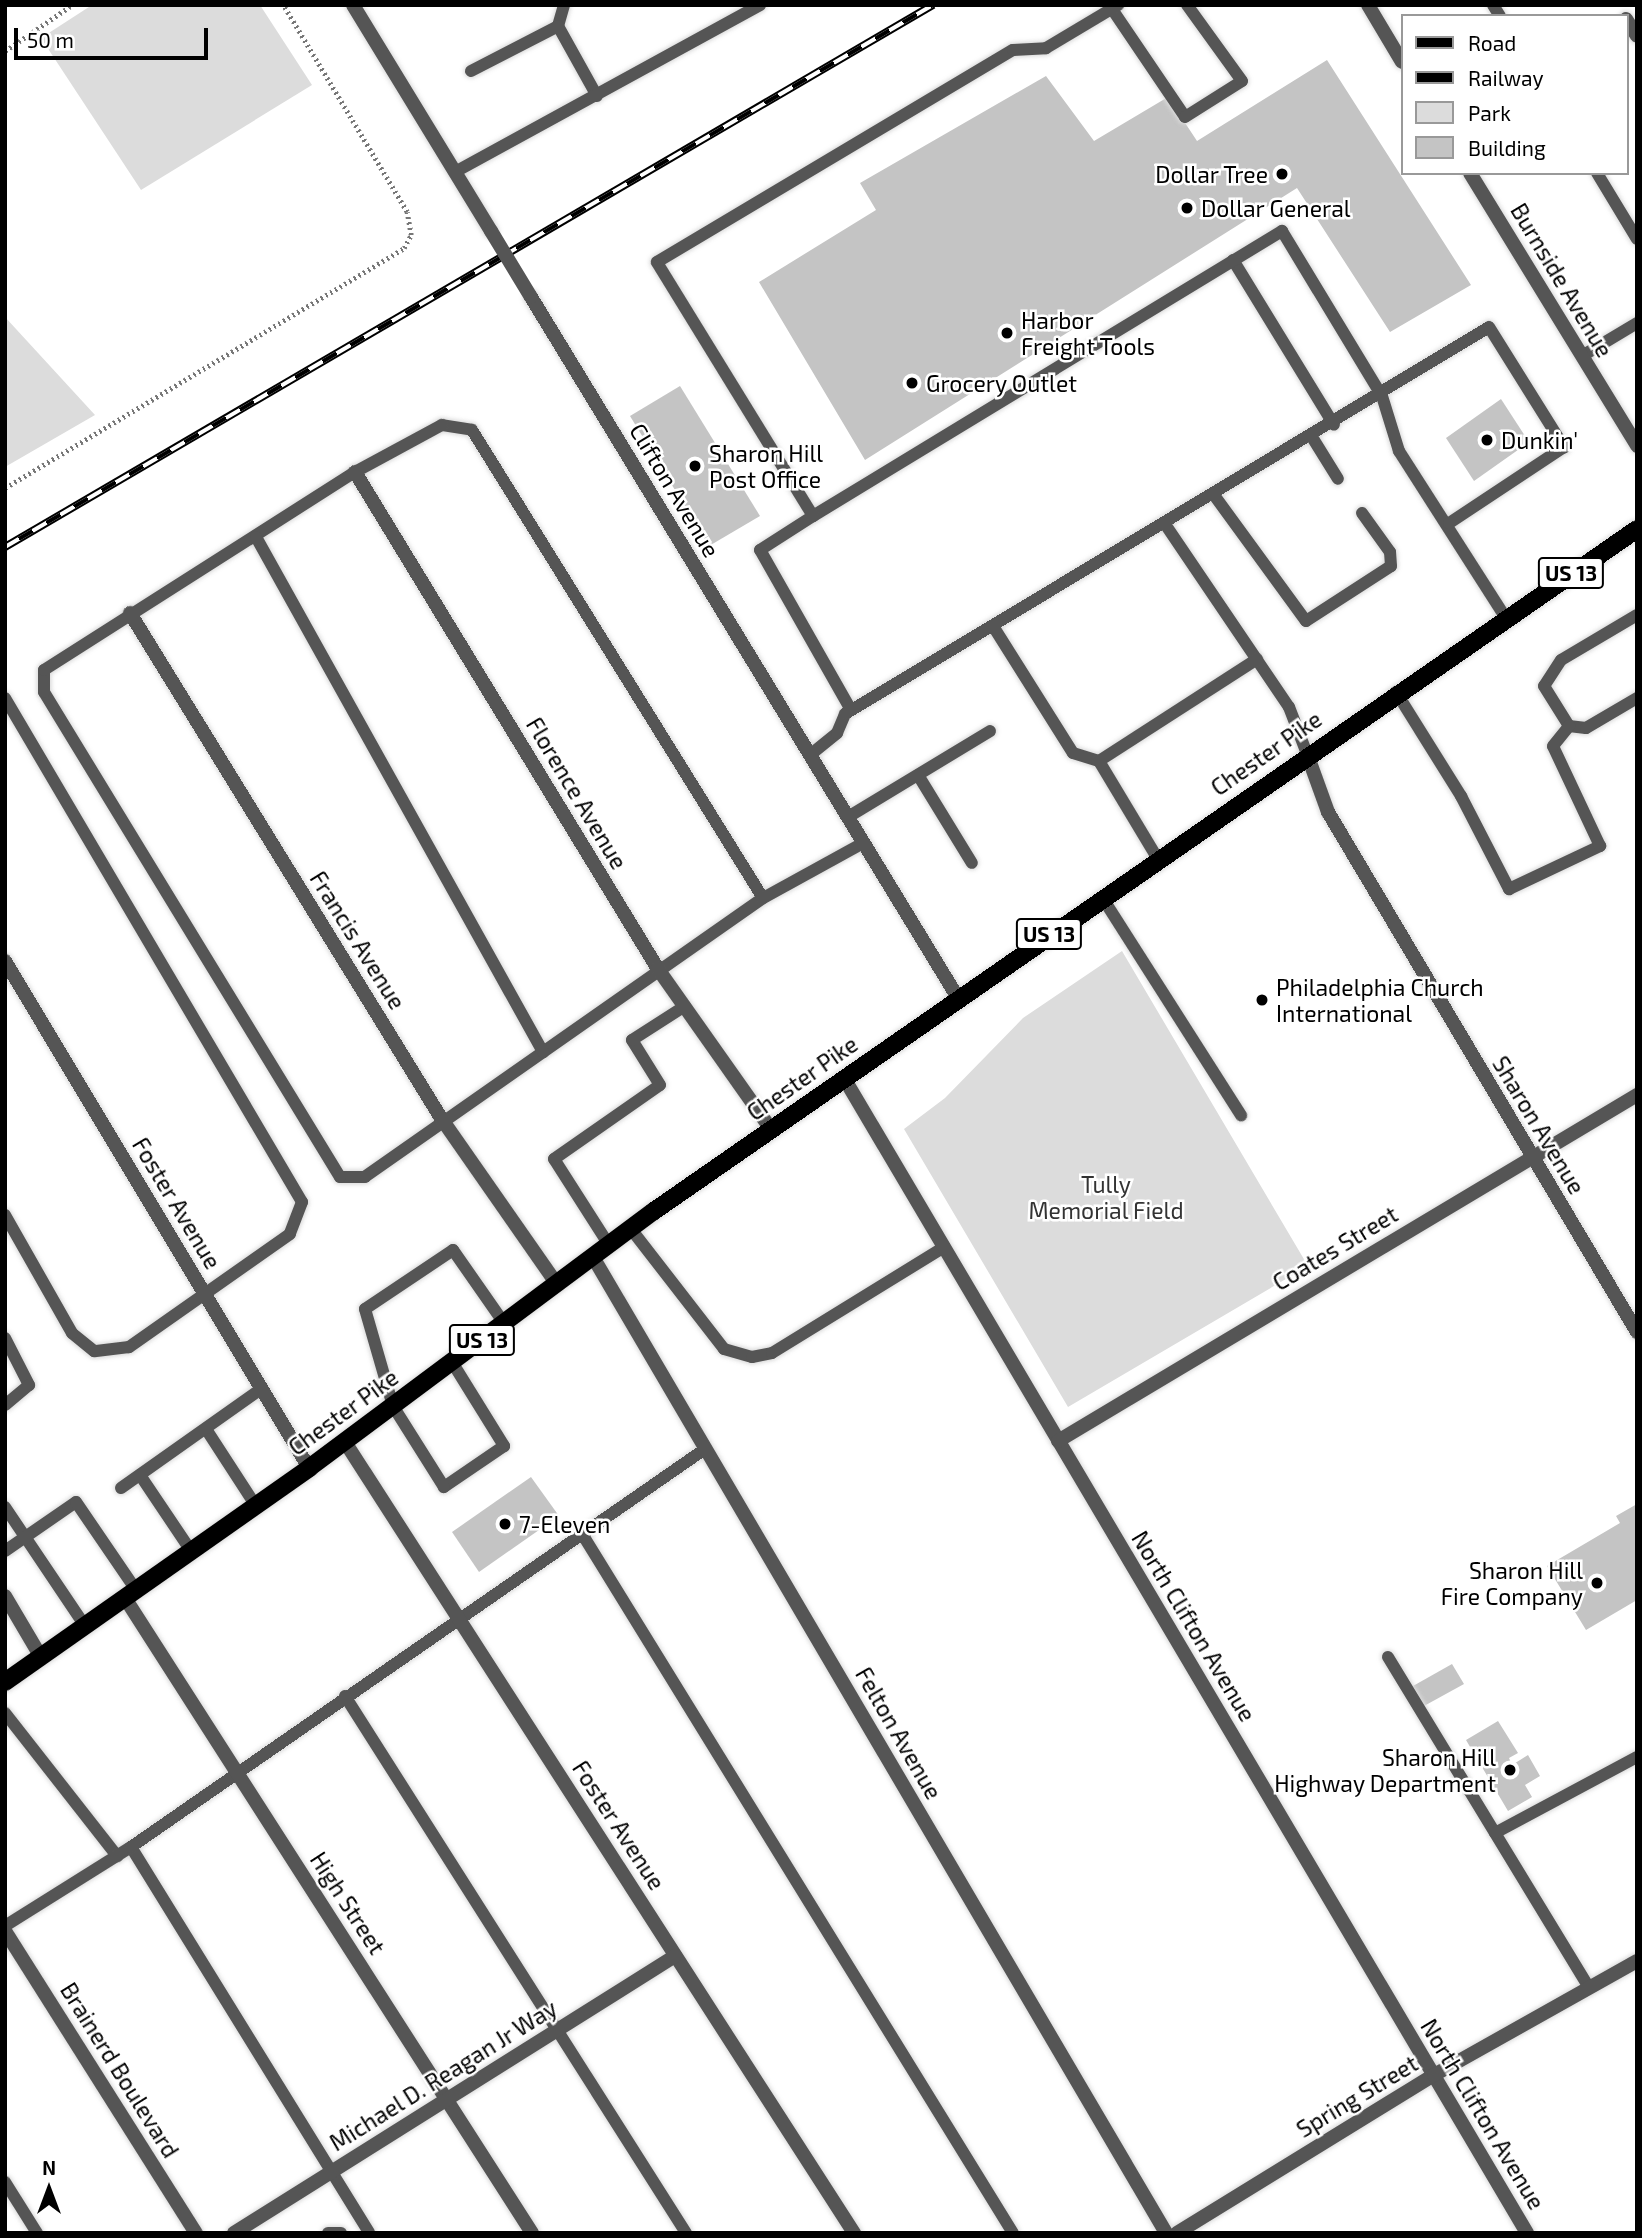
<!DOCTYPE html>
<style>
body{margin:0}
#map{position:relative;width:1642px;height:2238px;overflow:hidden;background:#fff;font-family:"Exo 2",sans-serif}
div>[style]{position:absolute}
.green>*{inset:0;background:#dcdcdc}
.building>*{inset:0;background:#c4c4c4}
.path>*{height:4.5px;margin-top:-2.25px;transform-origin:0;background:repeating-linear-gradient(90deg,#777 0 2px,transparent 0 5.5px)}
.roads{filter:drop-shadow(0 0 2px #dbdbdb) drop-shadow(0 0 2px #dbdbdb)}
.service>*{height:12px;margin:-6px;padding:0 6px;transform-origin:6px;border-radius:6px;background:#555}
.minor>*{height:14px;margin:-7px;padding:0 7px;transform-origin:7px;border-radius:7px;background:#555}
.tertiary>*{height:14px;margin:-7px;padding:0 7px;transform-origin:7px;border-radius:7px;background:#555}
.primary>*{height:18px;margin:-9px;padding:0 9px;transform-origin:9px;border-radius:9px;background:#000}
.rail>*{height:8px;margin-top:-4px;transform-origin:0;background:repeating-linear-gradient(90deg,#fff 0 16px,#000 0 32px);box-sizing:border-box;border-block:2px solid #000}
.tertiary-bridge>*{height:14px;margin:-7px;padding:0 7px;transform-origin:7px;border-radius:7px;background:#555}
.dots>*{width:19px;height:19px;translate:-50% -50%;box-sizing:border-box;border:4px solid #fff;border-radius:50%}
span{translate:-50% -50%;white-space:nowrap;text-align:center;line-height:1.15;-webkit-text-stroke:5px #fff;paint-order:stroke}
.shield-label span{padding:2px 5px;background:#fff;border:2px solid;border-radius:5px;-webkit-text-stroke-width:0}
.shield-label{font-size:21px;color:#000;font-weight:700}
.poi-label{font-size:23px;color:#000}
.right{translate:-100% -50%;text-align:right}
.left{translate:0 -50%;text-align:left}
.street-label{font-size:23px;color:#000}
.park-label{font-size:23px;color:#333}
.frame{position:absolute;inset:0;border:7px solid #000;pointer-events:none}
.legend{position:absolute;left:1401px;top:14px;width:228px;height:161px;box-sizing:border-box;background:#fff;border:2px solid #999;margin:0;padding:9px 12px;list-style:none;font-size:21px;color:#000}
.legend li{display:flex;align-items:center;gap:14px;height:35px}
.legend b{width:35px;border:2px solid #999}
.north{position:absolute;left:14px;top:2154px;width:70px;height:70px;-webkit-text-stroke:5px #fff;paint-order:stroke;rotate:0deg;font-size:19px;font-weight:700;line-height:28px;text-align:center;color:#000}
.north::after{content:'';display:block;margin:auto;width:24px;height:32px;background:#000;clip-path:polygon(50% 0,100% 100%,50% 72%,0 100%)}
.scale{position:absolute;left:14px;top:28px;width:194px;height:32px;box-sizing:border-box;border:4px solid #000;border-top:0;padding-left:9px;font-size:21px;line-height:24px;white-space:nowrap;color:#000;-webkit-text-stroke:5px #fff;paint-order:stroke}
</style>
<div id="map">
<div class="green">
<div style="clip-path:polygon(92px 5px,260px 5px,312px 85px,141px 190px,41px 38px)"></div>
<div style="clip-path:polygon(5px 317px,95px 415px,5px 467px)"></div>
<div style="clip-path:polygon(1122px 951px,1308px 1266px,1068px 1407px,904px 1129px,945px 1098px,1023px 1018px)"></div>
</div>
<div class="building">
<div style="clip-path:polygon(1327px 60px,1471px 285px,1390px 332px,1297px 188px,865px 460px,759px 282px,876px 210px,860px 183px,1046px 76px,1094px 141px,1168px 97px,1197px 141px)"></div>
<div style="clip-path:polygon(680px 386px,760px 516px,709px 546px,630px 416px)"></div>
<div style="clip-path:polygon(1501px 399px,1529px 442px,1474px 481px,1446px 438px)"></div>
<div style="clip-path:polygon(531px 1477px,559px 1516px,479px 1572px,452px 1532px)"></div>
<div style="clip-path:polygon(1637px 1504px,1637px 1600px,1586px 1630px,1547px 1566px,1620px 1523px,1616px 1516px)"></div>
<div style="clip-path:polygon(1452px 1664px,1464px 1684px,1424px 1706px,1413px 1686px)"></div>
<div style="clip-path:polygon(1498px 1721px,1518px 1753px,1509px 1758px,1512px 1765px,1528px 1755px,1540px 1776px,1525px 1785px,1532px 1797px,1508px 1811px,1466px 1740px)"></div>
</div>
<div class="path">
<div style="left:5px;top:51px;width:81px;rotate:-34.5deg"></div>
<div style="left:5px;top:488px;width:466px;rotate:-31deg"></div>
<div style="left:404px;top:248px;width:15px;rotate:-62deg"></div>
<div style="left:411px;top:235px;width:23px;rotate:-100deg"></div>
<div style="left:407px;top:212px;width:241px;rotate:-120.9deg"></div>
</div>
<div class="roads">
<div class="service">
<div style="left:1493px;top:5px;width:13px;rotate:58deg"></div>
<div style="left:1112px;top:9px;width:130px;rotate:55.9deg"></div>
<div style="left:1185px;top:117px;width:67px;rotate:-32.3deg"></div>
<div style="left:1242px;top:81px;width:94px;rotate:-125.9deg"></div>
<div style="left:558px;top:26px;width:22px;rotate:-74deg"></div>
<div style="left:471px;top:71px;width:98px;rotate:-27.3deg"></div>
<div style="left:558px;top:26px;width:80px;rotate:60.9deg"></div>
<div style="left:455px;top:172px;width:348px;rotate:-28.7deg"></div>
<div style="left:1597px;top:173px;width:77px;rotate:58.8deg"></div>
<div style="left:1233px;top:260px;width:193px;rotate:58.5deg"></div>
<div style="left:1582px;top:356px;width:64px;rotate:-31deg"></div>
<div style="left:442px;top:425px;width:30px;rotate:9deg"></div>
<div style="left:472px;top:430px;width:551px;rotate:58.13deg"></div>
<div style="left:763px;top:898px;width:486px;rotate:145deg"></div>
<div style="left:365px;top:1177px;width:25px;rotate:180deg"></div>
<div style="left:340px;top:1177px;width:568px;rotate:-121.4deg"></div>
<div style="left:44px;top:692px;width:22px;rotate:-90deg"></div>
<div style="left:44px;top:670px;width:369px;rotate:-32.5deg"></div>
<div style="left:355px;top:472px;width:99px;rotate:-28.4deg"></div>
<div style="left:1312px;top:437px;width:49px;rotate:58.2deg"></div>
<div style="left:1214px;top:495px;width:156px;rotate:53.9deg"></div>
<div style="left:1306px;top:621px;width:101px;rotate:-32.9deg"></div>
<div style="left:1391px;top:566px;width:14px;rotate:-94deg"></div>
<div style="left:1390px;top:552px;width:48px;rotate:-125.7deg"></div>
<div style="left:813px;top:516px;width:549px;rotate:-31.29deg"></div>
<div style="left:1282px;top:231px;width:193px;rotate:58.8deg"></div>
<div style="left:1382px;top:396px;width:58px;rotate:72.8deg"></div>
<div style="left:1399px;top:451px;width:197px;rotate:57.4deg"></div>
<div style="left:1165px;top:524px;width:221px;rotate:55.9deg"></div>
<div style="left:1289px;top:707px;width:50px;rotate:69deg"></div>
<div style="left:256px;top:537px;width:590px;rotate:60.87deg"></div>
<div style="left:1637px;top:615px;width:88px;rotate:149.4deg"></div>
<div style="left:1561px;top:660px;width:31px;rotate:123deg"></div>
<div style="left:1544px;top:686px;width:47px;rotate:58deg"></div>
<div style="left:1569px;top:726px;width:17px;rotate:7deg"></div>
<div style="left:1586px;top:728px;width:59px;rotate:-30.5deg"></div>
<div style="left:993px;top:626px;width:150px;rotate:57.8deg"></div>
<div style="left:1073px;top:753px;width:27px;rotate:17deg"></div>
<div style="left:1099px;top:761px;width:114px;rotate:59deg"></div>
<div style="left:1396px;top:692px;width:123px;rotate:58deg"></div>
<div style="left:1461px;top:796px;width:105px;rotate:62.7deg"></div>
<div style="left:1509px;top:889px;width:101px;rotate:-25.3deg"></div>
<div style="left:1600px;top:846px;width:110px;rotate:-115.2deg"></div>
<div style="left:1553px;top:746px;width:26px;rotate:-51deg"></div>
<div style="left:5px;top:698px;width:585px;rotate:59.49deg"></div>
<div style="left:302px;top:1202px;width:34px;rotate:111deg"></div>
<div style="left:290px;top:1234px;width:197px;rotate:144.9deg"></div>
<div style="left:129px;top:1347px;width:35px;rotate:173deg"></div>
<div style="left:94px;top:1351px;width:28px;rotate:-141deg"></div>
<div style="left:72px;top:1333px;width:136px;rotate:-119.6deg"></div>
<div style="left:851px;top:710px;width:184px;rotate:-119.6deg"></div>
<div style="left:760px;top:550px;width:63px;rotate:-32.7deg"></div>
<div style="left:813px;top:516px;width:298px;rotate:-121.6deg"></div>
<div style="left:657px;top:262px;width:414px;rotate:-30.8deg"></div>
<div style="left:1013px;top:50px;width:33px;rotate:-3deg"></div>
<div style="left:1046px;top:48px;width:84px;rotate:-30.8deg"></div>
<div style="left:810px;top:755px;width:35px;rotate:-39deg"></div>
<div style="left:837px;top:733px;width:21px;rotate:-67deg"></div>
<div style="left:845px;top:714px;width:751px;rotate:-31deg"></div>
<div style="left:1489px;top:327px;width:142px;rotate:58deg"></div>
<div style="left:1564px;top:447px;width:138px;rotate:146.5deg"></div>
<div style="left:1099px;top:761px;width:188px;rotate:-32.8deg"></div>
<div style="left:918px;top:775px;width:103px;rotate:58.5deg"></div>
<div style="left:848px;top:817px;width:166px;rotate:-31.2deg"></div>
<div style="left:1102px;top:897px;width:259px;rotate:57.5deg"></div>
<div style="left:763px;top:898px;width:114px;rotate:-28.8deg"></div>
<div style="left:631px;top:1229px;width:152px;rotate:52.2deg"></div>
<div style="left:724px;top:1349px;width:29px;rotate:16deg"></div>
<div style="left:752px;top:1357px;width:20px;rotate:-11deg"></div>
<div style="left:772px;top:1353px;width:202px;rotate:-31.6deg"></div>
<div style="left:609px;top:1245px;width:102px;rotate:-122.6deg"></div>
<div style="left:554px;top:1159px;width:129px;rotate:-34.9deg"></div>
<div style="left:660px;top:1085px;width:53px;rotate:-121.9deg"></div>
<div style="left:632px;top:1040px;width:63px;rotate:-32.7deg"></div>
<div style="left:5px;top:1338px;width:53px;rotate:62.9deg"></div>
<div style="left:29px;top:1385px;width:31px;rotate:140deg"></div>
<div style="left:452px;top:1362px;width:99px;rotate:58.2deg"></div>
<div style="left:504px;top:1446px;width:73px;rotate:145.7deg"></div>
<div style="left:444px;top:1487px;width:96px;rotate:-122.2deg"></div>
<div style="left:393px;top:1406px;width:101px;rotate:-106.1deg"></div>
<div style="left:365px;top:1309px;width:106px;rotate:-33.8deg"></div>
<div style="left:453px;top:1250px;width:89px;rotate:55.1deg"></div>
<div style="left:206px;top:1429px;width:92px;rotate:57deg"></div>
<div style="left:140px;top:1475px;width:92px;rotate:56.1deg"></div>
<div style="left:121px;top:1488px;width:173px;rotate:-35.3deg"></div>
<div style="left:5px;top:1507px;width:143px;rotate:56.1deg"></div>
<div style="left:581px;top:1532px;width:823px;rotate:58.36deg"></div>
<div style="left:5px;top:1551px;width:86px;rotate:-34.6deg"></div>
<div style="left:76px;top:1502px;width:107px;rotate:55.7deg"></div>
<div style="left:1388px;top:1657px;width:387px;rotate:58.7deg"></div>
<div style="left:345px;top:1696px;width:636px;rotate:57.58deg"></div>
<div style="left:5px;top:1713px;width:182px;rotate:51.9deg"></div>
<div style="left:1495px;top:1833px;width:161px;rotate:-28.2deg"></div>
<div style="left:131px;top:1847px;width:453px;rotate:58.3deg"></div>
<div style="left:5px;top:1926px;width:149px;rotate:-32.1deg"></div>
<div style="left:131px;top:1847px;width:698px;rotate:-34.74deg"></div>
<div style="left:5px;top:2182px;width:60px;rotate:57.9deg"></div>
<div style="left:328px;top:2233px;width:13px"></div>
</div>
<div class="minor">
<div style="left:1368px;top:5px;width:66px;rotate:59.2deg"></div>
<div style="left:1626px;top:19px;width:20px;rotate:57deg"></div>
<div style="left:1470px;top:173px;width:320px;rotate:58.5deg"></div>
<div style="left:355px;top:472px;width:582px;rotate:58.63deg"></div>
<div style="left:658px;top:969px;width:196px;rotate:54.8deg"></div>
<div style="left:130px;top:613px;width:593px;rotate:58.37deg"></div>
<div style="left:441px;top:1118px;width:203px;rotate:55.1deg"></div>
<div style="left:5px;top:961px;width:591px;rotate:59.05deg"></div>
<div style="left:844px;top:1078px;width:1342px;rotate:59.4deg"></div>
<div style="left:593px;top:1257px;width:1132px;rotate:59.58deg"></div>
<div style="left:1058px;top:1441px;width:675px;rotate:-30.86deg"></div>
<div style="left:345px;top:1442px;width:941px;rotate:57.24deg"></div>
<div style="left:5px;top:1596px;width:71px;rotate:59.5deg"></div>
<div style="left:125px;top:1598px;width:754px;rotate:57.34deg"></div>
<div style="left:5px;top:1931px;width:357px;rotate:57.7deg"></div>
<div style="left:234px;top:2233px;width:521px;rotate:-32.13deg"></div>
<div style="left:1177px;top:2233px;width:302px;rotate:-31.6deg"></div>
<div style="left:1434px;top:2075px;width:233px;rotate:-29.3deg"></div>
</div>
<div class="tertiary">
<div style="left:353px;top:5px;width:265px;rotate:58.6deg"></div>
<div style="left:531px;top:297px;width:821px;rotate:58.65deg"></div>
<div style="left:1307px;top:754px;width:62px;rotate:70.1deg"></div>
<div style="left:1328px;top:812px;width:605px;rotate:59.28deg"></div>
</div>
<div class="primary">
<div style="left:5px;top:1682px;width:372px;rotate:-35.1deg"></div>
<div style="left:309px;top:1468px;width:430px;rotate:-36.7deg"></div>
<div style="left:654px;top:1211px;width:1196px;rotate:-34.75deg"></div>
</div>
</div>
<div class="rail">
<div style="left:5px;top:547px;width:1075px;rotate:-30.29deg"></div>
</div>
<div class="tertiary-bridge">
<div style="left:491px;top:231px;width:77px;rotate:58.8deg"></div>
</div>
<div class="dots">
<div style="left:1282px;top:174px;background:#000"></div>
<div style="left:1187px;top:208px;background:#000"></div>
<div style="left:1007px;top:333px;background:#000"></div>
<div style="left:912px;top:383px;background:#000"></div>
<div style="left:1487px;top:440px;background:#000"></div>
<div style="left:695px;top:466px;background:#000"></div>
<div style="left:1262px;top:1000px;background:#000"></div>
<div style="left:505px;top:1524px;background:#000"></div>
<div style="left:1597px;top:1583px;background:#000"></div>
<div style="left:1510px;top:1770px;background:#000"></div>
</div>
<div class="shield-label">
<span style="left:1571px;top:573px">US 13</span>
<span style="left:1049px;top:934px">US 13</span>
<span style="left:482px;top:1340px">US 13</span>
</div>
<div class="poi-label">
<span class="right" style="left:1268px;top:174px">Dollar Tree</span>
<span class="left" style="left:1201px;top:208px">Dollar General</span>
<span class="left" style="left:1021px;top:333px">Harbor<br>Freight Tools</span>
<span class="left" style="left:926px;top:383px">Grocery Outlet</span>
<span class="left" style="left:1501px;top:440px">Dunkin'</span>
<span class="left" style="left:709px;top:466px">Sharon Hill<br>Post Office</span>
<span class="left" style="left:1276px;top:1000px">Philadelphia Church<br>International</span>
<span class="left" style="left:519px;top:1524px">7-Eleven</span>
<span class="right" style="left:1583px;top:1583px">Sharon Hill<br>Fire Company</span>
<span class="right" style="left:1496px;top:1770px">Sharon Hill<br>Highway Department</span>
</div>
<div class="street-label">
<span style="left:1562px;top:280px;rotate:59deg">Burnside Avenue</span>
<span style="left:675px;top:490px;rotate:59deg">Clifton Avenue</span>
<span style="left:1266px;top:753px;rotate:-35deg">Chester Pike</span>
<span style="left:577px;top:793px;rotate:59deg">Florence Avenue</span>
<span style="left:358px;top:940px;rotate:58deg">Francis Avenue</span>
<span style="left:802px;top:1078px;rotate:-35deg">Chester Pike</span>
<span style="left:1539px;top:1125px;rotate:59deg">Sharon Avenue</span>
<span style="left:177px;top:1203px;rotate:59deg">Foster Avenue</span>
<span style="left:1335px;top:1248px;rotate:-31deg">Coates Street</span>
<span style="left:343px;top:1412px;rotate:-36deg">Chester Pike</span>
<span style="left:1194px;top:1626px;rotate:59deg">North Clifton Avenue</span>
<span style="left:899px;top:1733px;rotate:60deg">Felton Avenue</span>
<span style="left:619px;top:1825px;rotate:57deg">Foster Avenue</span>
<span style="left:348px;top:1903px;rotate:57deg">High Street</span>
<span style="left:120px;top:2070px;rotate:58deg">Brainerd Boulevard</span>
<span style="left:443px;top:2075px;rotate:-32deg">Michael D. Reagan Jr Way</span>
<span style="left:1357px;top:2096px;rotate:-31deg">Spring Street</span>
<span style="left:1483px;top:2114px;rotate:59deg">North Clifton Avenue</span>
</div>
<div class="park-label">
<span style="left:1106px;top:1197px">Tully<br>Memorial Field</span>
</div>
<div class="frame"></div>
<ul class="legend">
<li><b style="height:9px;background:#000"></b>Road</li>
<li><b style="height:9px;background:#000"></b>Railway</li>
<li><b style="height:19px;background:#dcdcdc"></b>Park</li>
<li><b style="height:19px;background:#c4c4c4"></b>Building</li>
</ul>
<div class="north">N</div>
<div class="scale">50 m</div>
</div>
